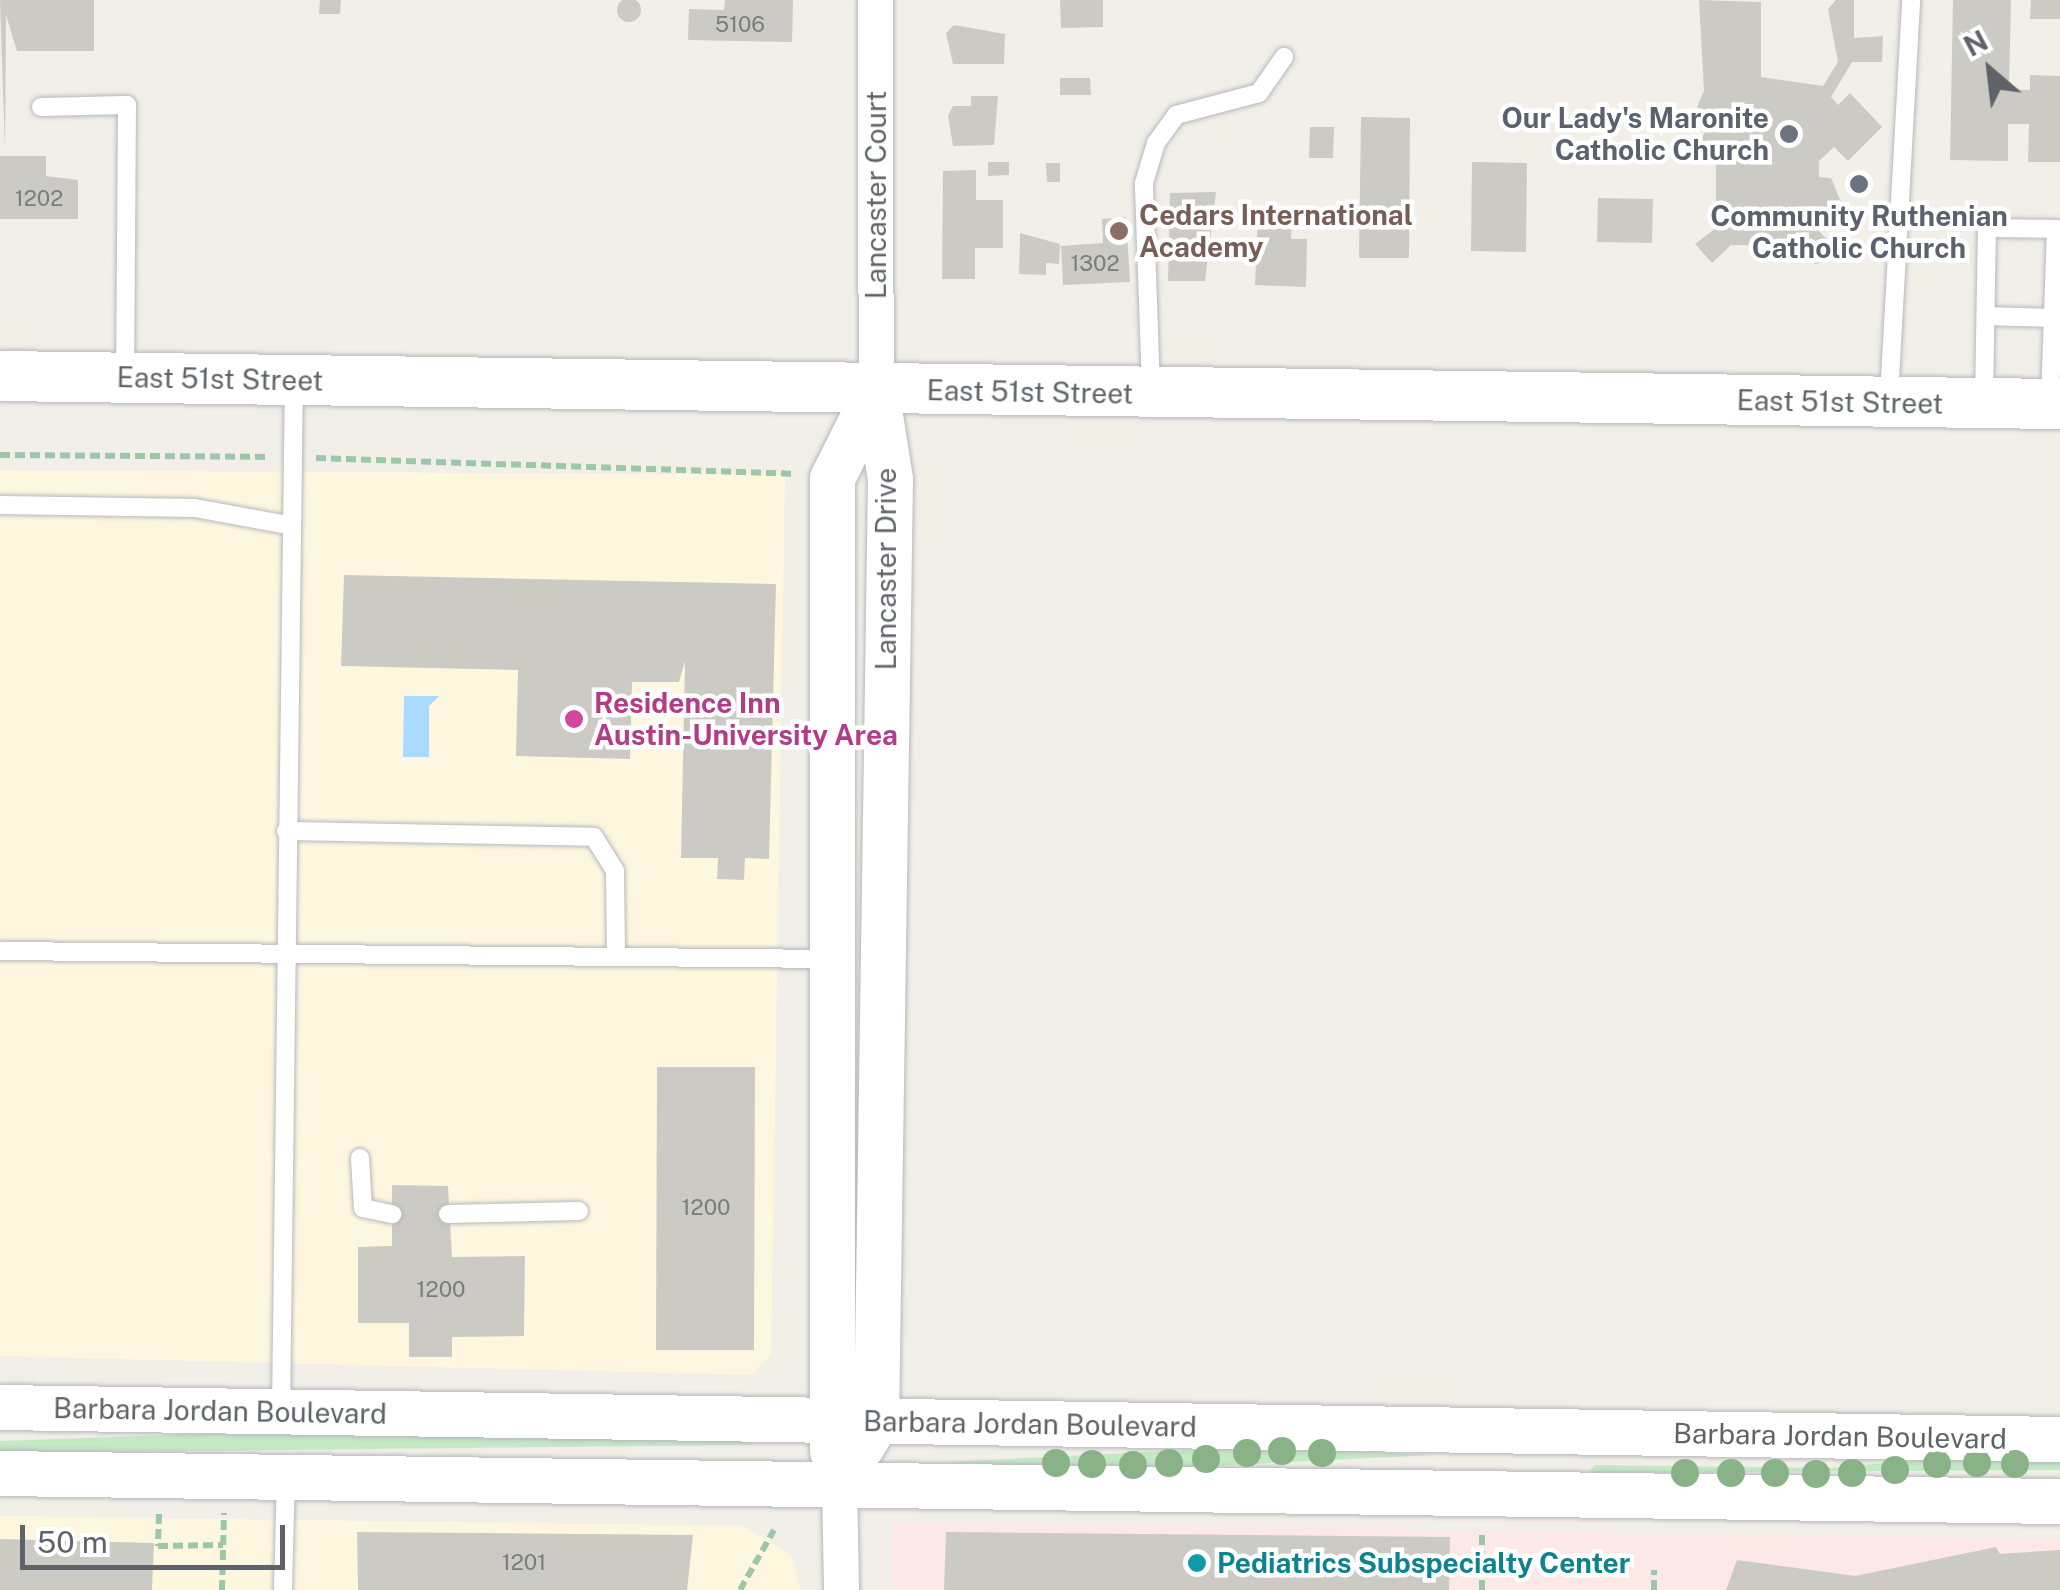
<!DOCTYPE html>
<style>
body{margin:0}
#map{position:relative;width:2060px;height:1590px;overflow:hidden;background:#f1efe8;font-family:"Public Sans",sans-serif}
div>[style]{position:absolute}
.commercial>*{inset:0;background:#fef7e0}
.medical>*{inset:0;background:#fce8e6}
.green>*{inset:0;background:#c5e8c5}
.water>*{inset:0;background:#aadaff}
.building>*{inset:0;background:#cccac5}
.round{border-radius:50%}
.path>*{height:6px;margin-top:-3px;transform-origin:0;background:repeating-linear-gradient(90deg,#9cc7a9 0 10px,transparent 0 15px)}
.roads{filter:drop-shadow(0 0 2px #b5b8bc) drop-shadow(0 0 2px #b5b8bc)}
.service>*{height:18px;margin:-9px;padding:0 9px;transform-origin:9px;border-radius:9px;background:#fff}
.minor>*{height:35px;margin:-17.5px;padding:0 17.5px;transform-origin:17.5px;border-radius:17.5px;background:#fff}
.tertiary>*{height:45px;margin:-22.5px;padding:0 22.5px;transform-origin:22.5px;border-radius:22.5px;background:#fff}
.secondary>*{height:50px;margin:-25px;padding:0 25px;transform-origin:25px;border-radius:25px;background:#fff}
.trees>*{width:28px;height:28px;margin:-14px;border-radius:50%;background:#89b387}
.dots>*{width:28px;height:28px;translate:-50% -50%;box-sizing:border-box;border:5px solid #fff;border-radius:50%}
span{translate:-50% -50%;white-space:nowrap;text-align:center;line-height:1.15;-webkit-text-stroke:9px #fff;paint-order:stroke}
.number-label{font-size:22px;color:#7a7d7f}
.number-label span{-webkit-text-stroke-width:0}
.worship-label{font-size:28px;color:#5b616d;font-weight:700}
.right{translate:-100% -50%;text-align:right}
.street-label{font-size:28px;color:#5f6368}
.education-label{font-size:28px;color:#785e54;font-weight:700}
.left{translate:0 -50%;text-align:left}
.hotel-label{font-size:28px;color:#b23c85;font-weight:700}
.culture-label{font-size:28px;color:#0d838f;font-weight:700}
.north{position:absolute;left:1940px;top:20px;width:100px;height:100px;-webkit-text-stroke:8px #fff;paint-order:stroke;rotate:332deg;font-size:28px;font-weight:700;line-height:40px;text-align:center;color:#5f6368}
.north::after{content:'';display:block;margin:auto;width:35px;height:45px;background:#5f6368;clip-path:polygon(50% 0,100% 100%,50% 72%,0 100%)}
.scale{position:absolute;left:20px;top:1525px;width:265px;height:45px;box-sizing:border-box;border:5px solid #5f6368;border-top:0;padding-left:12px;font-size:30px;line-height:35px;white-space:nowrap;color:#5f6368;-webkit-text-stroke:8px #fff;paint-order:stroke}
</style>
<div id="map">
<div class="commercial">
<div style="clip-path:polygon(0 470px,785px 475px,771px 1354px,752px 1375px,0 1356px)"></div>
<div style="clip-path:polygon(0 1516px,744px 1526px,791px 1555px,801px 1590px,0 1590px)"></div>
</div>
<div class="medical">
<div style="clip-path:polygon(892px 1522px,2060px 1539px,2060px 1590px,891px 1590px)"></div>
</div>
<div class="green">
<div style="clip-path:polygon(288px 1431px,750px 1441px,752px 1445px,0 1453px,0 1441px)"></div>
<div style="clip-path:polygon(1253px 1447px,1432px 1455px,1131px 1470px,945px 1462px)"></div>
<div style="clip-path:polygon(1951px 1457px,2060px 1457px,2060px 1470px,1589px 1473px,1595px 1465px,1830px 1468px)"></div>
</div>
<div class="water">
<div style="clip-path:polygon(404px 696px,439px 696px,429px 706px,429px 757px,403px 757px)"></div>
</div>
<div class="building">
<div class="round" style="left:617px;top:-2px;width:24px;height:24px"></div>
<div style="clip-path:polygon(0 0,94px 0,94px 51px,17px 51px,6px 15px,5px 150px)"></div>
<div style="clip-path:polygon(320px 0,341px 0,340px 14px,319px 14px)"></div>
<div style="clip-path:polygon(725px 0,793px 0,792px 42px,688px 40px,689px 9px,724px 10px)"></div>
<div style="clip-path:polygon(1060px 0,1103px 0,1103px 27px,1061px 28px)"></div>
<div style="clip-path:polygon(1699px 0,1761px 2px,1761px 77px,1823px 86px,1838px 62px,1828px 9px,1836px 0,1854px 0,1854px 38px,1883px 36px,1882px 62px,1852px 62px,1831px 97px,1838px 105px,1850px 93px,1882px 127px,1848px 161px,1834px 147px,1819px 161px,1819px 177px,1831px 178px,1841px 202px,1819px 212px,1819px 231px,1834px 247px,1816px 265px,1797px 246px,1731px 245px,1712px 263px,1695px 244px,1716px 228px,1716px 157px,1696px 142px,1715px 123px,1697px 107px,1704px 91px)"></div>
<div style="clip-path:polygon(1953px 0,2011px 0,2009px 89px,2030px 90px,2030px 75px,2060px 76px,2060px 162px,2028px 162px,2029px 124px,2008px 124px,2008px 161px,1950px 160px)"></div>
<div style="clip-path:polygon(2031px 0,2060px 0,2060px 19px,2030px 19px)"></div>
<div style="clip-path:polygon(954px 25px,1005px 34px,1004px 64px,953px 64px,946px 33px)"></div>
<div style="clip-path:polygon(1060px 78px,1090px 78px,1091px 95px,1060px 95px)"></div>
<div style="clip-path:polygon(971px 96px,998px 96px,994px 145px,953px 146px,948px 116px,953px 106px,971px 106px)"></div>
<div style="clip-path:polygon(1361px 117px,1410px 118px,1409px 258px,1359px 258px)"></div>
<div style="clip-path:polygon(1310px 127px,1334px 127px,1333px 158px,1309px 158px)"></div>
<div style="clip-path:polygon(0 156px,46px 156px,46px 176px,78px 180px,78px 219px,0 219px)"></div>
<div style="clip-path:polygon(988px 162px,1009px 162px,1009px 175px,988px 176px)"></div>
<div style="clip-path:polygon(1472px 162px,1527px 163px,1526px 252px,1471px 251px)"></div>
<div style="clip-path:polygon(1046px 163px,1060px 163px,1060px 182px,1047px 182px)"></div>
<div style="clip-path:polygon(976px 170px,976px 200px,1003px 200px,1003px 248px,975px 248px,975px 279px,942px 279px,943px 171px)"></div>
<div style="clip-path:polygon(1216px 192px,1205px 281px,1168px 281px,1170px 193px)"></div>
<div style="clip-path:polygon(1598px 198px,1653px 199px,1652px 243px,1597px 242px)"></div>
<div style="clip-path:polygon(1293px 208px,1291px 239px,1307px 239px,1306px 287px,1255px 285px,1258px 211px)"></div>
<div style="clip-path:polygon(1126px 217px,1130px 282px,1063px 285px,1061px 246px,1103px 243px,1102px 219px)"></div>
<div style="clip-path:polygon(1020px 233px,1060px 244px,1059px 264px,1046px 263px,1046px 275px,1019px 274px)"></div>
<div style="clip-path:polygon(344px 575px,776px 584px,769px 859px,745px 858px,744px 880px,717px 879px,718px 858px,681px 858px,685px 661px,679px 682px,632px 682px,630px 759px,516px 756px,518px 670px,341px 666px)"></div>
<div style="clip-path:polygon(657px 1067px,755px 1067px,754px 1350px,656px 1350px)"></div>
<div style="clip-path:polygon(392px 1185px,448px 1186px,452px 1257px,525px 1256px,524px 1336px,452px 1337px,452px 1357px,409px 1357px,409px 1323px,358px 1323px,358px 1247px,392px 1246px)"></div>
<div style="clip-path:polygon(357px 1532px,693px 1535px,687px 1590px,358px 1590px)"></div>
<div style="clip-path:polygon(946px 1532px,1450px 1537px,1449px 1590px,944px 1590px)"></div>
<div style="clip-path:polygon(0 1539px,154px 1543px,152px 1590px,0 1590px)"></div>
<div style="clip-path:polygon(1996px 1547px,2000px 1554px,2060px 1550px,2060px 1590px,1726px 1590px,1737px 1560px,1855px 1576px)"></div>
</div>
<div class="path">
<div style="left:0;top:455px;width:269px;rotate:0.4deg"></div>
<div style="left:316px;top:458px;width:477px;rotate:1.9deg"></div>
<div style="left:159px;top:1514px;width:32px;rotate:92deg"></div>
<div style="left:158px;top:1546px;width:65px;rotate:-0.9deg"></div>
<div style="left:222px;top:1590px;width:77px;rotate:-88.5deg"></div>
<div style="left:740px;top:1590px;width:69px;rotate:-60.5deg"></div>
<div style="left:1482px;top:1590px;width:57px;rotate:-90deg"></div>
<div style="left:1654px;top:1590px;width:20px;rotate:-90deg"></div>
</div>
<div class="roads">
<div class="service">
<div style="left:41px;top:107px;width:86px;rotate:-1.3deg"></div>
<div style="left:127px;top:105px;width:272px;rotate:90.4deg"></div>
<div style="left:1986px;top:316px;width:66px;rotate:1.7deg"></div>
<div style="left:1151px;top:388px;width:205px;rotate:-92deg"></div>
<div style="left:1144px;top:183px;width:42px;rotate:-73.3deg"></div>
<div style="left:1156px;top:143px;width:34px;rotate:-54deg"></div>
<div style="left:1176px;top:115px;width:86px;rotate:-14.8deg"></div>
<div style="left:1259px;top:93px;width:44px;rotate:-55.2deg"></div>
<div style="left:1889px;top:397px;width:398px;rotate:-86.8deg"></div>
<div style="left:1984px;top:398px;width:170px;rotate:-89deg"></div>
<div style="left:1987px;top:228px;width:69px;rotate:0.8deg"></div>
<div style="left:2056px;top:229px;width:170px;rotate:92deg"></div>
<div style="left:0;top:505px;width:195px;rotate:0.9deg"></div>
<div style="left:195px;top:508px;width:95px;rotate:10.4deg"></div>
<div style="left:286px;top:831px;width:308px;rotate:1.1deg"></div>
<div style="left:594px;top:837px;width:40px;rotate:58deg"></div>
<div style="left:615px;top:871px;width:86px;rotate:89.3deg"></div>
<div style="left:0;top:951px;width:829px;rotate:0.55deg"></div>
<div style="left:360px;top:1158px;width:50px;rotate:86.6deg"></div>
<div style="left:363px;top:1208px;width:30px;rotate:12deg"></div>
<div style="left:448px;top:1214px;width:131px;rotate:-1.3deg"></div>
<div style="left:281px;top:1410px;width:1029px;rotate:-89.28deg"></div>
<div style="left:283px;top:1590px;width:113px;rotate:-88.5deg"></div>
</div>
<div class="minor">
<div style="left:875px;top:0;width:390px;rotate:89.9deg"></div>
<div style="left:839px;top:1483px;width:107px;rotate:88.9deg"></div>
</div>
<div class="tertiary">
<div style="left:0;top:1407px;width:2060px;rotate:0.89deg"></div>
<div style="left:861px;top:1447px;width:29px;rotate:-59deg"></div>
<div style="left:876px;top:1422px;width:943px;rotate:-89.15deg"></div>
<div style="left:890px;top:479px;width:90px;rotate:-98.9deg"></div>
<div style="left:832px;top:1451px;width:973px;rotate:-90deg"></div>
<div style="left:832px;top:478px;width:98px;rotate:-63.4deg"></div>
<div style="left:0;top:1473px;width:2060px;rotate:0.78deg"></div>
</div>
<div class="secondary">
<div style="left:0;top:376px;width:2060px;rotate:0.78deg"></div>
</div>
</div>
<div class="trees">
<div style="left:1282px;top:1451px"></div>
<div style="left:1247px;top:1453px"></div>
<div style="left:1322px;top:1453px"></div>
<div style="left:1206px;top:1459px"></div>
<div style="left:1056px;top:1463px"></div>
<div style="left:1169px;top:1463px"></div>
<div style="left:1977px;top:1463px"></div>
<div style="left:1092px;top:1464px"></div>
<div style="left:1937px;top:1464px"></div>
<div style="left:2015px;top:1464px"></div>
<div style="left:1133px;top:1465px"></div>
<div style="left:1895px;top:1470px"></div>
<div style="left:1685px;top:1473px"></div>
<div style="left:1731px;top:1473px"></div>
<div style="left:1775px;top:1473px"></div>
<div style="left:1852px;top:1473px"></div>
<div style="left:1816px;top:1474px"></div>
</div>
<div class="dots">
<div style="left:1789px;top:134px;background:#6b7280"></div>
<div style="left:1859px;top:184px;background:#6b7280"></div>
<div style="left:1119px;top:231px;background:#8d6e63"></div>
<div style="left:574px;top:719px;background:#d1479c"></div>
<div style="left:1197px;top:1563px;background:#0f9aa8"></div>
</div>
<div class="number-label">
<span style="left:740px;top:25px">5106</span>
<span style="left:39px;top:199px">1202</span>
<span style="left:1095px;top:264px">1302</span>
<span style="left:706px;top:1208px">1200</span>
<span style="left:441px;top:1290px">1200</span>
<span style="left:524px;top:1563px">1201</span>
</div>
<div class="worship-label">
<span class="right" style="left:1769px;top:134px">Our Lady's Maronite<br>Catholic Church</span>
<span style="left:1859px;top:232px">Community Ruthenian<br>Catholic Church</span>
</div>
<div class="street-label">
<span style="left:876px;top:195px;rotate:-90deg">Lancaster Court</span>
<span style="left:220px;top:379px;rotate:1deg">East 51st Street</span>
<span style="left:1030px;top:392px;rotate:1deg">East 51st Street</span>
<span style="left:1840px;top:402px;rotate:1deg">East 51st Street</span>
<span style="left:886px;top:569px;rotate:-90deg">Lancaster Drive</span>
<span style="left:220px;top:1411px;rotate:1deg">Barbara Jordan Boulevard</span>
<span style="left:1030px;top:1424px;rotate:1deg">Barbara Jordan Boulevard</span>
<span style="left:1840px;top:1436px;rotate:1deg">Barbara Jordan Boulevard</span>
</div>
<div class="education-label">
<span class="left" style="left:1139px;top:231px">Cedars International<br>Academy</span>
</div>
<div class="hotel-label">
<span class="left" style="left:594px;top:719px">Residence Inn<br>Austin-University Area</span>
</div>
<div class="culture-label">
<span class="left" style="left:1217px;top:1563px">Pediatrics Subspecialty Center</span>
</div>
<div class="north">N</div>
<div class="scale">50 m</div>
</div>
